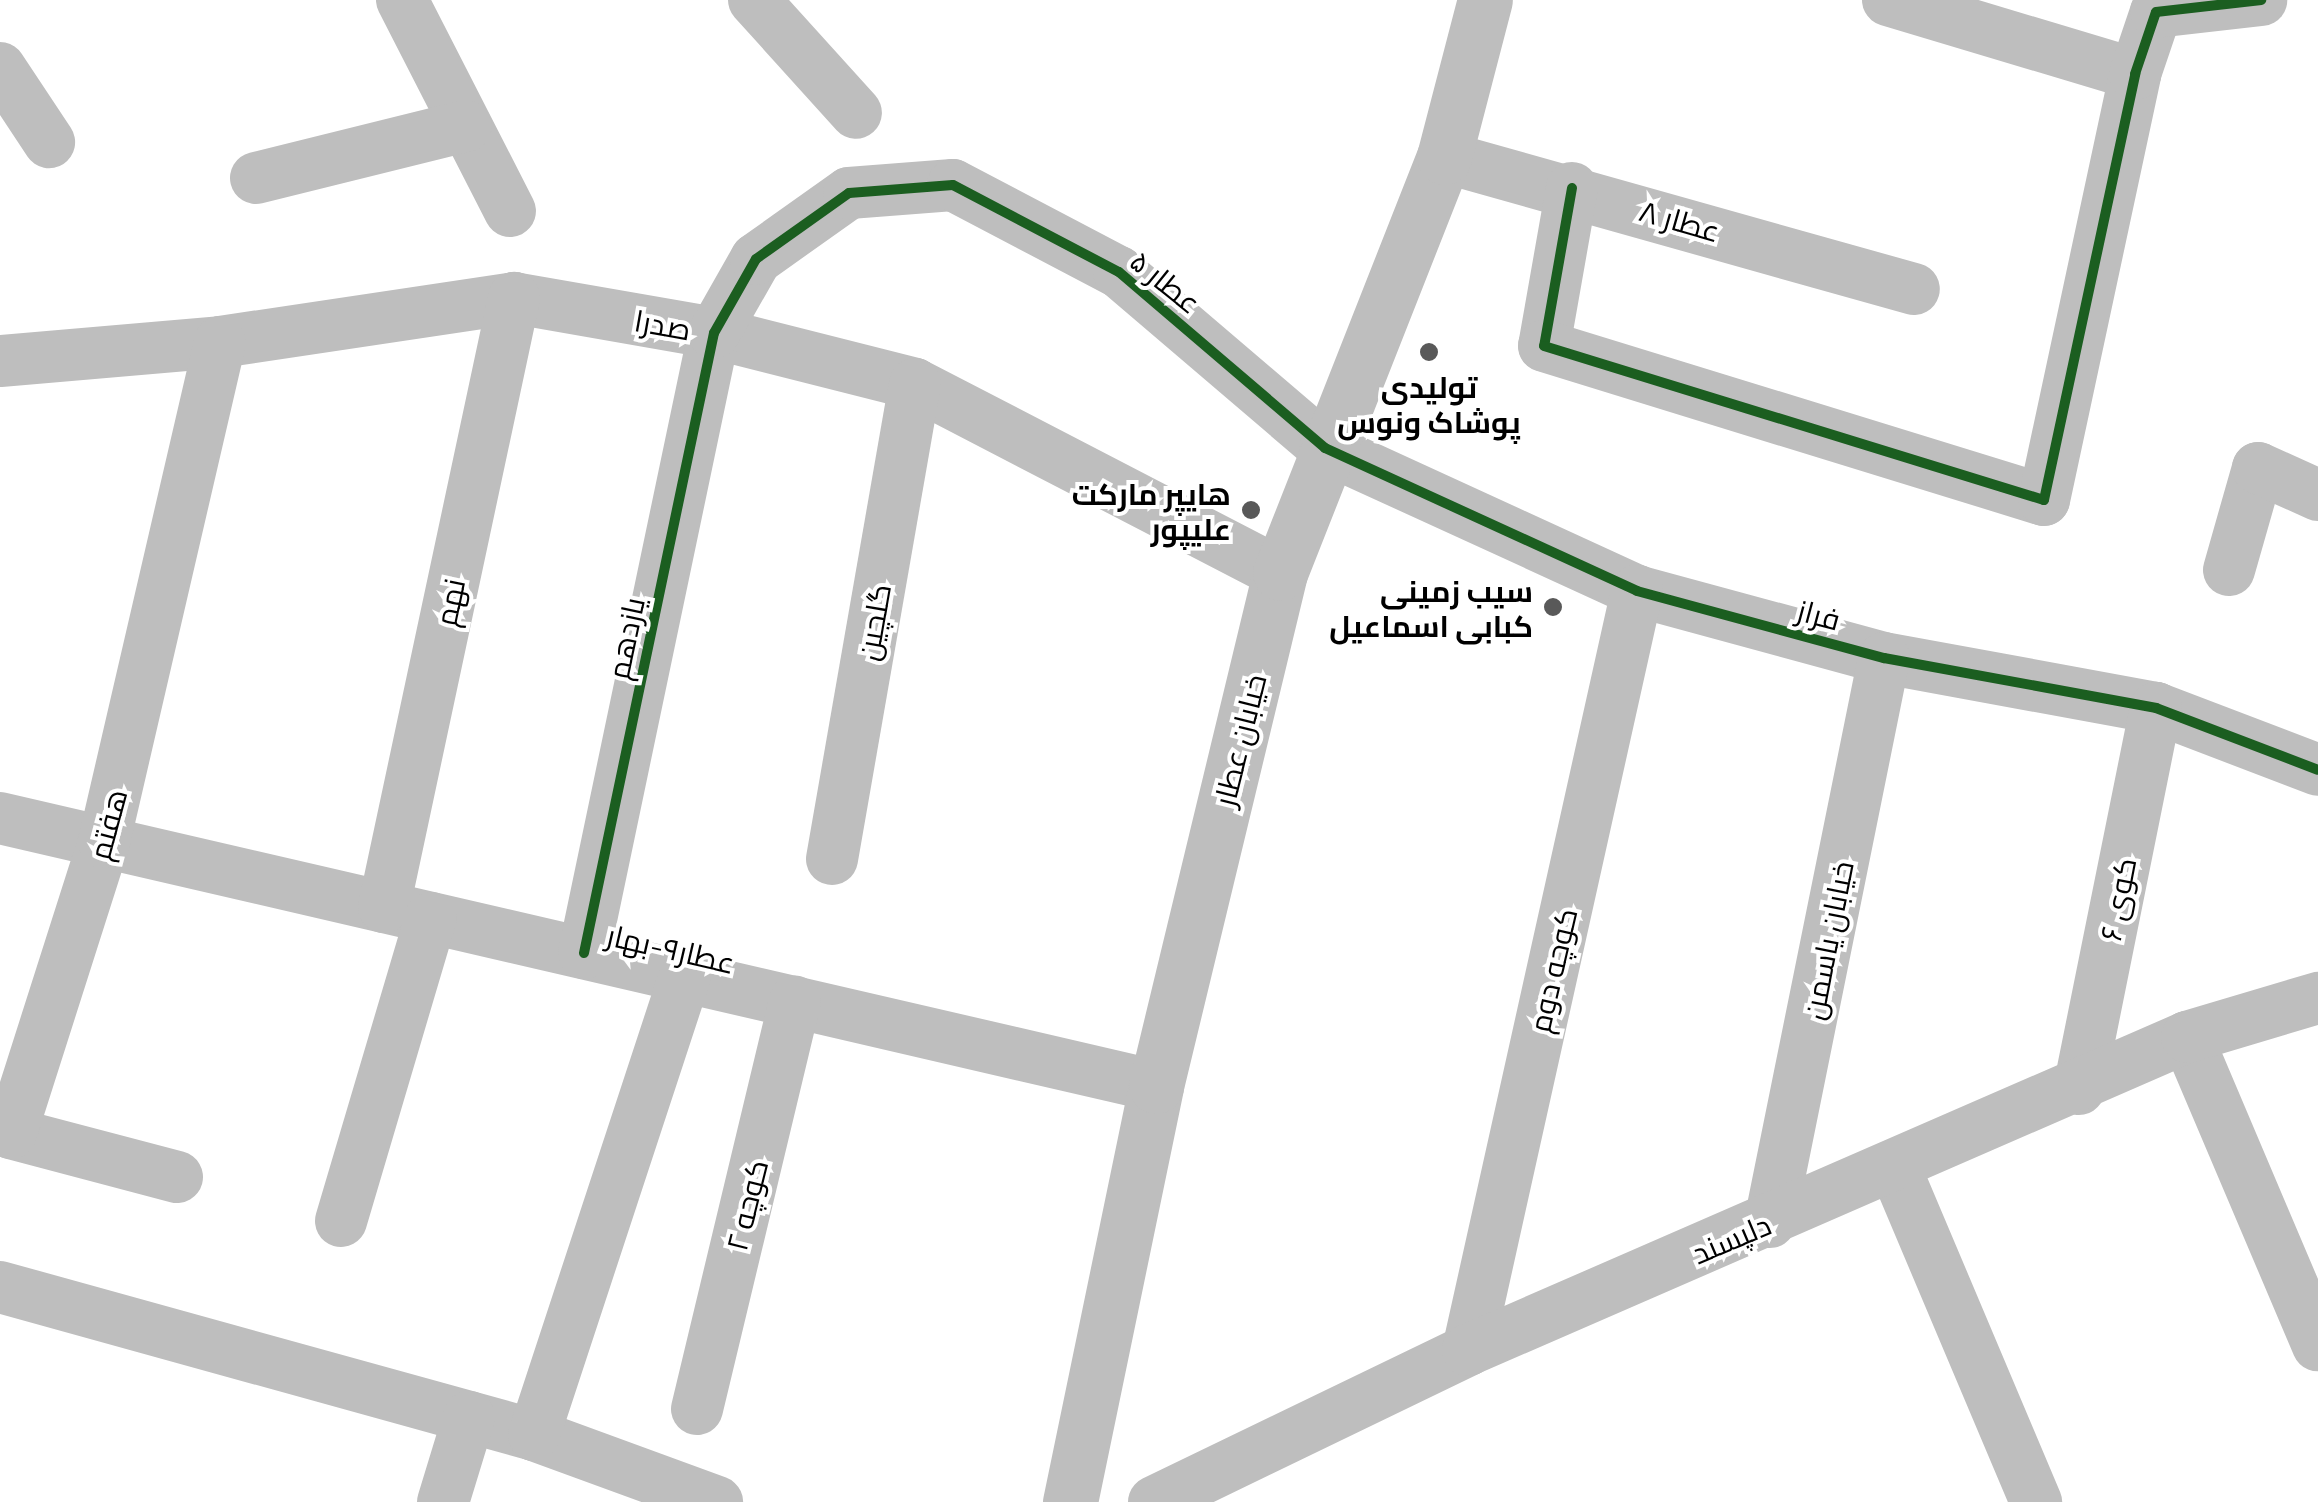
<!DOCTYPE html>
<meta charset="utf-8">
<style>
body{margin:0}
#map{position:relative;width:2318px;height:1502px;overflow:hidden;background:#fff;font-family:"Exo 2",Cairo,sans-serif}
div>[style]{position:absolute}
.minor>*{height:52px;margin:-26px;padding:0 26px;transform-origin:26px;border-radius:26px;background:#bebebe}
.major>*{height:55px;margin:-27.5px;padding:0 27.5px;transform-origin:27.5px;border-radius:27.5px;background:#bebebe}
.cycleway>*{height:10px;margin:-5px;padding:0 5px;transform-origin:5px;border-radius:5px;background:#1b5e20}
.dots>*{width:28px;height:28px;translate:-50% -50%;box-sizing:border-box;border:5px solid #fff;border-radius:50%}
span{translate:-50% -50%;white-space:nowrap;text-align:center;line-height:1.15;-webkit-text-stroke:8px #fff;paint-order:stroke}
.street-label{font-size:30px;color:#000}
.poi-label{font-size:30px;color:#000;font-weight:700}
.right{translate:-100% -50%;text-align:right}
</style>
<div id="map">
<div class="minor">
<div style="left:402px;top:0;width:237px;rotate:62.9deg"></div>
<div style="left:754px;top:0;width:152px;rotate:47.9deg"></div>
<div style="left:1888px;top:0;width:258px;rotate:16.7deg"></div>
<div style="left:0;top:68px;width:89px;rotate:56.5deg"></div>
<div style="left:1444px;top:157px;width:488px;rotate:15.7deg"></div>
<div style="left:256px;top:178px;width:216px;rotate:-13.9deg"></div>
<div style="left:1572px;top:188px;width:160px;rotate:100deg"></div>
<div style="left:1544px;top:346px;width:523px;rotate:17.12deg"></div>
<div style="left:2044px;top:500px;width:436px;rotate:-77.9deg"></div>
<div style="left:2135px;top:74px;width:65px;rotate:-71.3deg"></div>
<div style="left:2156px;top:12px;width:106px;rotate:-6.5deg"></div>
<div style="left:0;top:361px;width:221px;rotate:-4.9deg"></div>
<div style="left:220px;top:342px;width:297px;rotate:-8.5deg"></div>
<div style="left:514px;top:298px;width:203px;rotate:9.9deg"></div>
<div style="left:714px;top:333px;width:207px;rotate:14.2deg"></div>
<div style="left:915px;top:384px;width:411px;rotate:27.4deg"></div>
<div style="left:2229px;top:570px;width:106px;rotate:-74.1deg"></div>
<div style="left:2258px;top:468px;width:66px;rotate:24.2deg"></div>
<div style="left:0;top:818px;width:1187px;rotate:13.05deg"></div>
<div style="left:832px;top:859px;width:482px;rotate:-80.1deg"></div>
<div style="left:384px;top:907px;width:623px;rotate:-77.95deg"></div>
<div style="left:584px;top:953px;width:633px;rotate:-78.16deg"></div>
<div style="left:714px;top:333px;width:85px;rotate:-60.4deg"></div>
<div style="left:756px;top:259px;width:114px;rotate:-35.4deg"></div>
<div style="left:849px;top:193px;width:104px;rotate:-4.4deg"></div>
<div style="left:953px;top:185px;width:187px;rotate:27.7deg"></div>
<div style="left:1119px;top:272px;width:271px;rotate:40.5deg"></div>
<div style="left:1325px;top:448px;width:343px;rotate:24.6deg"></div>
<div style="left:1637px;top:591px;width:256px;rotate:15.2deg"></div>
<div style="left:1884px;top:658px;width:277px;rotate:10.4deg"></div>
<div style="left:2156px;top:708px;width:173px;rotate:20.9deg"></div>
<div style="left:2187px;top:1037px;width:335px;rotate:67deg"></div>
<div style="left:2079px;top:1089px;width:389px;rotate:-78.6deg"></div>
<div style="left:1895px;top:1168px;width:363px;rotate:67.1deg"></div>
<div style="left:177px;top:1177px;width:172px;rotate:-165.2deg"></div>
<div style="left:11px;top:1133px;width:305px;rotate:-72.3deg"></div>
<div style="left:104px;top:842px;width:513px;rotate:-76.94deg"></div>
<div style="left:341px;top:1221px;width:316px;rotate:-73.5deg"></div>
<div style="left:1770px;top:1222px;width:575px;rotate:-78.57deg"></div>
<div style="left:0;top:1287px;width:554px;rotate:15.49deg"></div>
<div style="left:534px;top:1435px;width:195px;rotate:20.1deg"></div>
<div style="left:1468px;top:1350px;width:778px;rotate:-77.45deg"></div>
<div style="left:697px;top:1409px;width:419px;rotate:-76.5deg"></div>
<div style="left:534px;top:1435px;width:482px;rotate:-71.8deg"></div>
<div style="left:443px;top:1502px;width:89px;rotate:-73deg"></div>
<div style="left:1154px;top:1502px;width:349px;rotate:-25.8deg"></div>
<div style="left:1468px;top:1350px;width:784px;rotate:-23.52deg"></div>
<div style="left:2187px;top:1037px;width:137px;rotate:-16.6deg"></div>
</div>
<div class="major">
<div style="left:1070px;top:1502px;width:425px;rotate:-78.3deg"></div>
<div style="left:1156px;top:1086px;width:528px;rotate:-76.41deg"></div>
<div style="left:1280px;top:573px;width:447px;rotate:-68.5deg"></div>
<div style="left:1444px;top:157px;width:162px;rotate:-75.4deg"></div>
</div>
<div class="cycleway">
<div style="left:1572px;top:188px;width:160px;rotate:100deg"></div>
<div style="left:1544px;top:346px;width:523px;rotate:17.12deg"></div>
<div style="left:2044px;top:500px;width:436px;rotate:-77.9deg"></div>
<div style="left:2135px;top:74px;width:65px;rotate:-71.3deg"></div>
<div style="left:2156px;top:12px;width:106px;rotate:-6.5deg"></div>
<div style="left:584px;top:953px;width:633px;rotate:-78.16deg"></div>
<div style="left:714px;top:333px;width:85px;rotate:-60.4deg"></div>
<div style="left:756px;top:259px;width:114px;rotate:-35.4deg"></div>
<div style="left:849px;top:193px;width:104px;rotate:-4.4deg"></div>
<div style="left:953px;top:185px;width:187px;rotate:27.7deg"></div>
<div style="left:1119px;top:272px;width:271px;rotate:40.5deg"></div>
<div style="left:1325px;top:448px;width:343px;rotate:24.6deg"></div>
<div style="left:1637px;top:591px;width:256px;rotate:15.2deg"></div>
<div style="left:1884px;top:658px;width:277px;rotate:10.4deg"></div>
<div style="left:2156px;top:708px;width:173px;rotate:20.9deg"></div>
</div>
<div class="dots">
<div style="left:1429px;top:352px;background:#595959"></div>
<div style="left:1251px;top:510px;background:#595959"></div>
<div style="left:1553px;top:607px;background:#595959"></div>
</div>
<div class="street-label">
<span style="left:1680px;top:220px;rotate:16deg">عطار ۸</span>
<span style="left:1166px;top:281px;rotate:39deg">عطار ۵</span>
<span style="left:663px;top:324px;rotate:10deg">صدرا</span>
<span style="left:449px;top:602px;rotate:-78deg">نهم</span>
<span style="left:1819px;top:614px;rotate:15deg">فراز</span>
<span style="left:873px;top:622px;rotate:-80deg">گلچین</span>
<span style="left:625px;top:638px;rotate:-78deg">یازدهم</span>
<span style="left:1239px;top:740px;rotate:-76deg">خیابان عطار</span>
<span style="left:107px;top:824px;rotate:-75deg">هفتم</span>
<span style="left:2117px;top:899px;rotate:-79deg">کوی ۶</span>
<span style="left:1827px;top:940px;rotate:-79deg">خیابان یاسمن</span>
<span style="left:671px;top:948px;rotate:13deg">عطار۹-بهار</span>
<span style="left:1552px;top:970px;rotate:-77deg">کوچه دوم</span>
<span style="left:746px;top:1205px;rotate:-76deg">کوچه ۲</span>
<span style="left:1731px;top:1238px;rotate:-23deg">دلپسند</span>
</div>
<div class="poi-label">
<span style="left:1429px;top:403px">تولیدی<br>پوشاک ونوس</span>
<span class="right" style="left:1231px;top:510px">هایپر مارکت<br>علیپور</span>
<span class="right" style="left:1533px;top:607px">سیب زمینی<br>کبابی اسماعیل</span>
</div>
</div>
